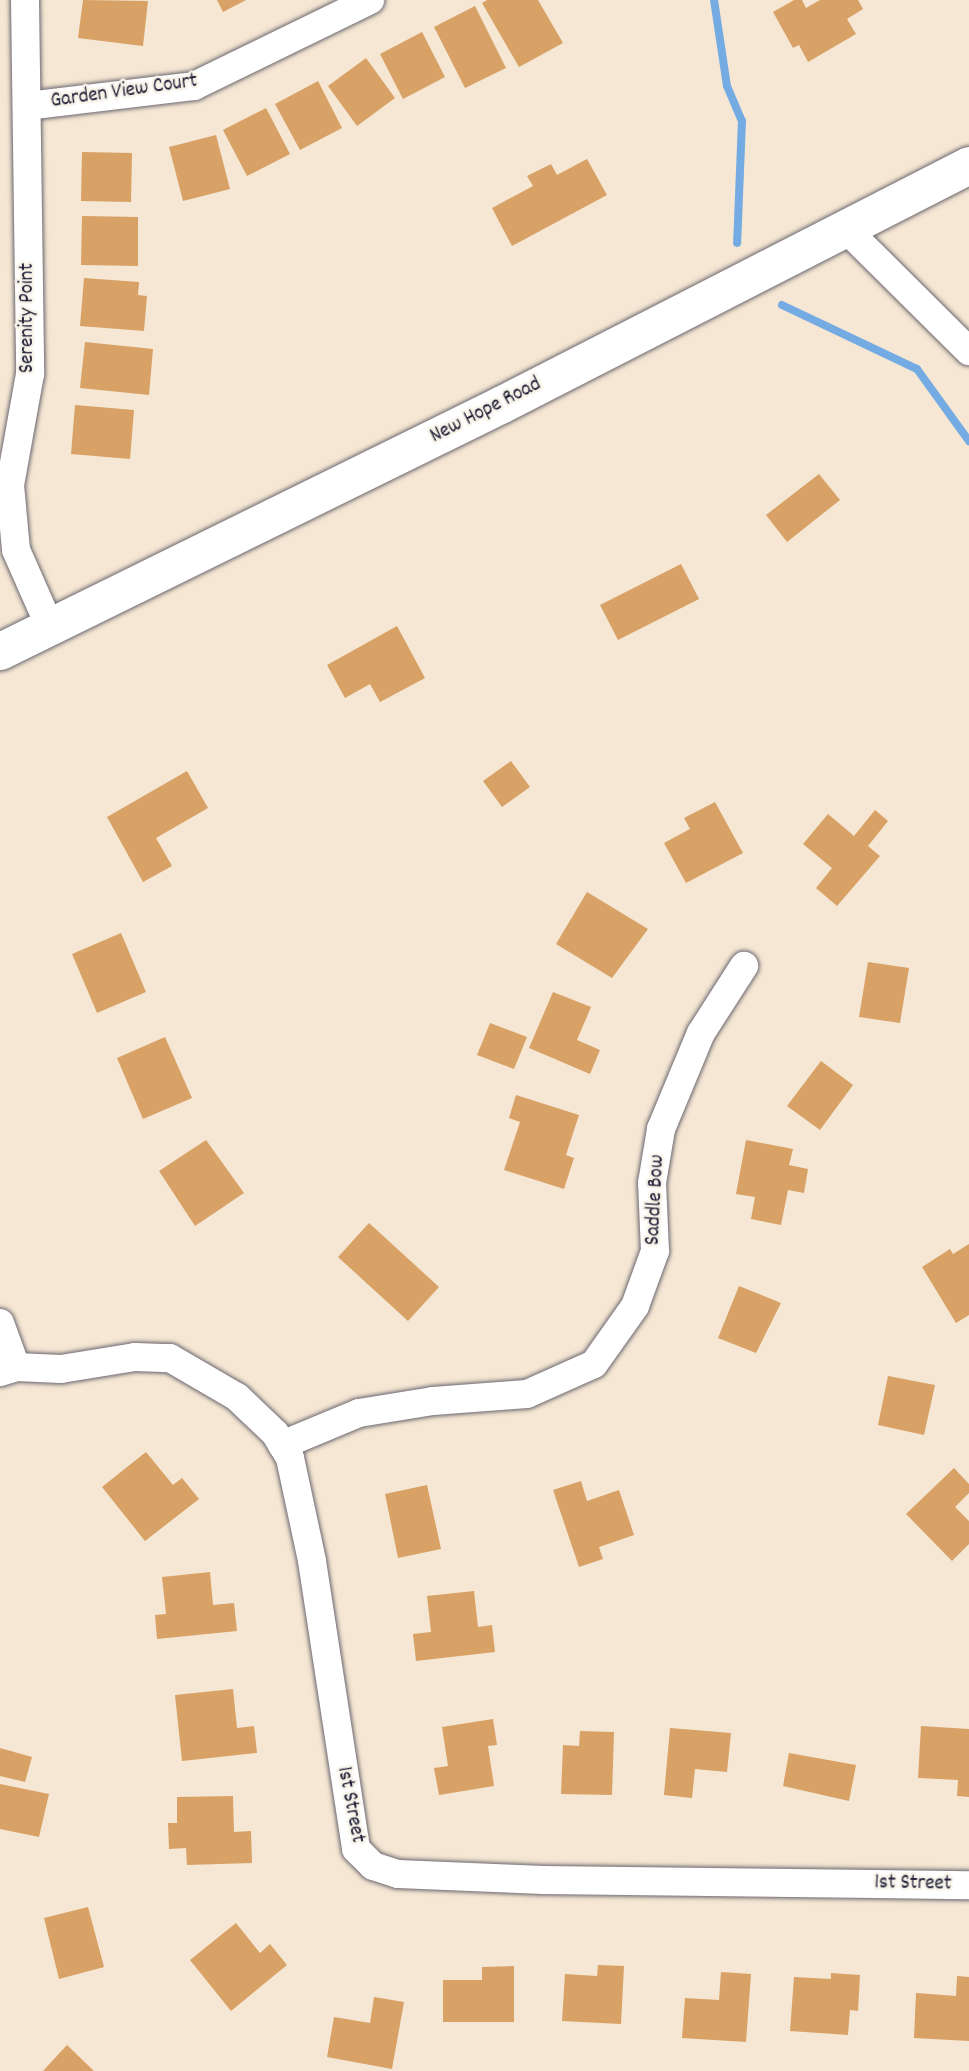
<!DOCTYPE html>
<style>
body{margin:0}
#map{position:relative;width:969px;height:2071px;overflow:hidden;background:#f5e7d3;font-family:Dekko,sans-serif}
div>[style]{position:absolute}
.stream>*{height:8px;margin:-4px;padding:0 4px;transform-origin:4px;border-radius:4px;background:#74abe3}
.building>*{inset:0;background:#d8a166}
.roads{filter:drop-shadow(0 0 2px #6c6770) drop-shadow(0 0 2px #6c6770)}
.minor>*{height:28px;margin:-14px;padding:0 14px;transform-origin:14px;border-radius:14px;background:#fff}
.tertiary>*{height:37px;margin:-18.5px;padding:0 18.5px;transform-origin:18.5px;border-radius:18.5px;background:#fff}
span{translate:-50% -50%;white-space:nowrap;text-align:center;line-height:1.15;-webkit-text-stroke:5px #f7f3e8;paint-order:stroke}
.street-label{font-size:21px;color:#22223b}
</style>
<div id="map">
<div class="stream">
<div style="left:714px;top:0;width:87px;rotate:81.4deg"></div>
<div style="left:727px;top:86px;width:38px;rotate:67deg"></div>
<div style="left:742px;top:121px;width:122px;rotate:92.3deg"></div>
<div style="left:782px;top:305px;width:149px;rotate:25.4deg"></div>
<div style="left:917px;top:369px;width:89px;rotate:54.2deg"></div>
</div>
<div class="building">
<div style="clip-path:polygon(83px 0,148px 1px,143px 46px,78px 38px)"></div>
<div style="clip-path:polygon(217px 0,246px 0,223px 12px)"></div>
<div style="clip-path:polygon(487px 0,538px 0,563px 43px,519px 67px,482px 3px)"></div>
<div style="clip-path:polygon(794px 0,802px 0,806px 8px,820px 0,858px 0,863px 9px,847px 19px,856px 34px,808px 62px,799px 45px,793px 48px,773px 12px)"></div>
<div style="clip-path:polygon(475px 6px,506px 68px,465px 88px,434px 27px)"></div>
<div style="clip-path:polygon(422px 32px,445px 77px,403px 99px,380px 54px)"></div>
<div style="clip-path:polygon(366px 58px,395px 98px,357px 126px,328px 86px)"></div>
<div style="clip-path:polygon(318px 81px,342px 128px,300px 150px,275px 104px)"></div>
<div style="clip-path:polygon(266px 108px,290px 154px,247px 176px,223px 130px)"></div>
<div style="clip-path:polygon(216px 135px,230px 189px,183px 201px,169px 147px)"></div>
<div style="clip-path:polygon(82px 152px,132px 153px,131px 202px,81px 201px)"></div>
<div style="clip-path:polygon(587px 159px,607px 195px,512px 246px,492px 208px,533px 186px,527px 176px,551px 164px,557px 175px)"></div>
<div style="clip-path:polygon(82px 216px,138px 217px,138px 266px,81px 265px)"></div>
<div style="clip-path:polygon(84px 278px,139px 282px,138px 295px,147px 296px,144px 331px,80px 326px)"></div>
<div style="clip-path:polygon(85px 342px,153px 349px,149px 395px,80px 388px)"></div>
<div style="clip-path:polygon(75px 405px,134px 410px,130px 459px,71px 454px)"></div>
<div style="clip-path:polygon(819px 474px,840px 500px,787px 542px,766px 515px)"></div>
<div style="clip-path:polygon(681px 564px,699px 599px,618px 640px,600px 605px)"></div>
<div style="clip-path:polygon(397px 626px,425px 678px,380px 702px,370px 684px,345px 698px,327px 665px)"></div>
<div style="clip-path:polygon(511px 761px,530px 787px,502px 807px,483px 781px)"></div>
<div style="clip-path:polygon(187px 771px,208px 808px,156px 838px,172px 866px,143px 882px,107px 817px)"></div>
<div style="clip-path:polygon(715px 802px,743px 853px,686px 883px,664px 843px,690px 829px,684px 818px)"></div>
<div style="clip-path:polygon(875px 810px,888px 821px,868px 846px,880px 856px,837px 906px,816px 888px,832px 868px,803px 844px,828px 814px,854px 836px)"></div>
<div style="clip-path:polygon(587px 892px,648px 929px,612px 978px,556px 944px)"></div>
<div style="clip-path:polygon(121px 933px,146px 992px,97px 1013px,72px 954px)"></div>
<div style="clip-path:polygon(868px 962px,909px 968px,900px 1023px,859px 1017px)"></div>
<div style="clip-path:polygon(553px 992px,591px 1007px,577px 1040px,600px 1050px,590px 1074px,529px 1048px)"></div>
<div style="clip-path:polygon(490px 1023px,527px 1037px,514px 1069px,477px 1055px)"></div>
<div style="clip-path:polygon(165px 1037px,192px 1098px,143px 1119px,117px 1058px)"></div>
<div style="clip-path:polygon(821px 1061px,853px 1085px,820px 1130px,787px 1106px)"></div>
<div style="clip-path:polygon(516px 1095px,579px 1115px,566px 1155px,574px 1158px,564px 1189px,504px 1170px,520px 1122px,509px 1118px)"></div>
<div style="clip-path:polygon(206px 1140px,244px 1193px,195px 1226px,159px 1171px)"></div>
<div style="clip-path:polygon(746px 1140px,793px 1149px,789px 1165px,808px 1169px,804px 1193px,788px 1190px,781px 1225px,751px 1219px,755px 1197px,736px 1194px)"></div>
<div style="clip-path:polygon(369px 1223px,439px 1287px,408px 1321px,338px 1257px)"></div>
<div style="clip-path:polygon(969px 1244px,969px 1315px,956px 1323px,922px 1267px,950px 1249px,953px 1254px)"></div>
<div style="clip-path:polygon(739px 1286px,781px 1303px,756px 1353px,718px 1338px)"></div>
<div style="clip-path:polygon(888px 1376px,935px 1385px,924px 1435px,878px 1425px)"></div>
<div style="clip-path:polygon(146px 1452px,173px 1485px,182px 1478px,199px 1499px,145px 1541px,102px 1487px)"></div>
<div style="clip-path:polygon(954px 1468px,969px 1484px,969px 1493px,955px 1507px,969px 1521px,969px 1544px,952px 1561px,906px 1514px)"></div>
<div style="clip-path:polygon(581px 1481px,587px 1501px,619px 1490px,634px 1535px,599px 1547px,603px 1559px,579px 1567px,553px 1490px)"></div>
<div style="clip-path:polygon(427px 1485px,441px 1549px,398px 1558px,385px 1494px)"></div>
<div style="clip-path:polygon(210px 1572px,213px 1605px,234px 1603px,237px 1631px,157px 1639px,155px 1615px,166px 1614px,162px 1577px)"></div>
<div style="clip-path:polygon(474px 1591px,478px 1627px,492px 1625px,495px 1652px,416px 1661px,413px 1634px,431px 1632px,427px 1596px)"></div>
<div style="clip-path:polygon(233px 1689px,237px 1728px,254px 1726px,257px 1753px,182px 1761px,175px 1695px)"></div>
<div style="clip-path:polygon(493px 1719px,497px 1745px,488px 1746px,494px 1786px,439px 1795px,434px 1768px,448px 1766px,442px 1727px)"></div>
<div style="clip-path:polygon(921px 1726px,969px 1729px,969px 1797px,957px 1796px,958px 1780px,918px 1778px)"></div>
<div style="clip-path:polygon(670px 1728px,731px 1733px,727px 1772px,695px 1769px,692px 1798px,664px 1795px)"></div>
<div style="clip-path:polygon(580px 1731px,614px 1732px,612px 1795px,561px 1794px,563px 1745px,579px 1746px)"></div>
<div style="clip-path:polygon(0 1748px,32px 1757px,25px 1782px,0 1776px)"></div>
<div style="clip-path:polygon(789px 1753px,856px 1765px,849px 1801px,783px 1786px)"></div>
<div style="clip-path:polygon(0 1784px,49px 1794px,39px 1837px,0 1829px)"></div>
<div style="clip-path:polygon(233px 1796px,234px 1832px,251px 1831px,252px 1863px,187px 1865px,186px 1848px,169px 1849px,168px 1823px,177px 1823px,177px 1797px)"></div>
<div style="clip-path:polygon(88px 1907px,104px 1967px,59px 1979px,44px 1918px)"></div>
<div style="clip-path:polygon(236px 1923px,260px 1953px,270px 1944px,287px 1965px,231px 2011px,190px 1960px)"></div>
<div style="clip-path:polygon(598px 1965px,624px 1966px,621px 2024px,562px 2021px,565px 1974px,597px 1976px)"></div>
<div style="clip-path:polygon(514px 1966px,514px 2022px,443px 2022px,443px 1980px,482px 1980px,482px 1967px)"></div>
<div style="clip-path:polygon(721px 1972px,751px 1974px,746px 2042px,682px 2038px,685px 1998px,719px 2000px)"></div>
<div style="clip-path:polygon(831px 1973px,860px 1975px,858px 2011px,850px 2010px,848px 2035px,790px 2031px,794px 1977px,831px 1979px)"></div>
<div style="clip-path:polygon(957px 1976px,969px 1977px,969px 2041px,914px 2038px,916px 1993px,956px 1996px)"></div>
<div style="clip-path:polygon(374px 1997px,404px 2002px,392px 2069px,327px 2057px,334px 2017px,370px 2023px)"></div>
<div style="clip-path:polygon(67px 2045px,94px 2071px,43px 2071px)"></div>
</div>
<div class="roads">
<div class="minor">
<div style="left:25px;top:0;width:374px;rotate:89.2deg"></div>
<div style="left:30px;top:374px;width:113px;rotate:100.2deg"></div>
<div style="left:10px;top:485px;width:65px;rotate:84.7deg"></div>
<div style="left:16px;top:550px;width:84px;rotate:66.2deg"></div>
<div style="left:27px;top:106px;width:168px;rotate:-6.8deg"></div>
<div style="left:194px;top:86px;width:196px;rotate:-26deg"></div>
<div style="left:845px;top:228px;width:175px;rotate:44.8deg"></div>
<div style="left:0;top:1323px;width:47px;rotate:70deg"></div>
<div style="left:0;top:1372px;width:17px;rotate:-17deg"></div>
<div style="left:16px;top:1367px;width:45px;rotate:2.5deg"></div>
<div style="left:61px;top:1369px;width:75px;rotate:-9.2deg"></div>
<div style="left:135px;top:1357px;width:35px;rotate:2deg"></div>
<div style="left:170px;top:1358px;width:78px;rotate:30.2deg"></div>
<div style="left:237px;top:1397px;width:52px;rotate:43.5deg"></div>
<div style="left:275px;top:1433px;width:29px;rotate:59deg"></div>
<div style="left:290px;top:1458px;width:105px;rotate:77.9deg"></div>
<div style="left:312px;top:1561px;width:291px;rotate:81.3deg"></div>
<div style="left:356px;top:1849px;width:24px;rotate:45deg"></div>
<div style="left:373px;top:1866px;width:26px;rotate:18deg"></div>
<div style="left:398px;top:1874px;width:145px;rotate:2.4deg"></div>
<div style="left:543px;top:1880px;width:426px;rotate:0.7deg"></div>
<div style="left:282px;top:1445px;width:83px;rotate:-22.6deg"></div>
<div style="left:359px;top:1413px;width:75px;rotate:-9.2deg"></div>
<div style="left:433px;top:1401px;width:94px;rotate:-4.3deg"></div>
<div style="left:527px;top:1394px;width:73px;rotate:-24.1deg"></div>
<div style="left:594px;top:1364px;width:71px;rotate:-54.7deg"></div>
<div style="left:635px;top:1306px;width:59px;rotate:-70deg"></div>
<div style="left:655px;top:1251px;width:68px;rotate:-92.5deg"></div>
<div style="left:652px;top:1183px;width:55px;rotate:-80.5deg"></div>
<div style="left:661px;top:1129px;width:104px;rotate:-67.4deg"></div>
<div style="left:701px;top:1033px;width:80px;rotate:-57.3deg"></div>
</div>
<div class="tertiary">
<div style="left:0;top:651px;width:559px;rotate:-26.2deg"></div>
<div style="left:502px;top:404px;width:525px;rotate:-27.1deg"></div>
</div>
</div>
<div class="street-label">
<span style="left:124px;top:92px;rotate:-8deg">Garden View Court</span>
<span style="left:28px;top:318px;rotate:-90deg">Serenity Point</span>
<span style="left:486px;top:411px;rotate:-27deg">New Hope Road</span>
<span style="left:656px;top:1200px;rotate:-87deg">Saddle Bow</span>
<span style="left:350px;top:1805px;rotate:79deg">1st Street</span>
<span style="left:913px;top:1884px;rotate:1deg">1st Street</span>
</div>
</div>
